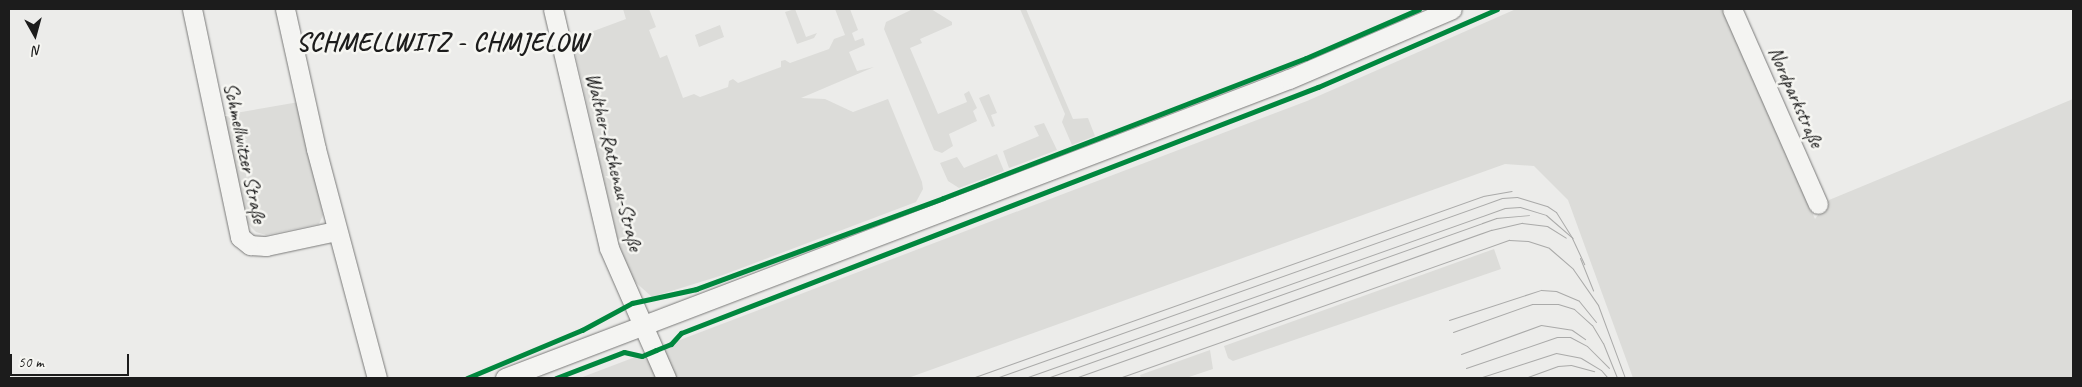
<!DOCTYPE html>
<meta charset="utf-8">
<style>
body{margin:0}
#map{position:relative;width:2082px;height:387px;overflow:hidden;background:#ececea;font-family:Caveat,sans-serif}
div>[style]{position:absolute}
.green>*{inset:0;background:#dcdcd9}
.roads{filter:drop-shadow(0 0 1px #7a7a79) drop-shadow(0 0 1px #7a7a79)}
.minor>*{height:19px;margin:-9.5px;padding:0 9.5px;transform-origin:9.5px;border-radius:9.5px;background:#f4f4f2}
.tram>*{height:1px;margin:-0.5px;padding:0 0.5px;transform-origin:0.5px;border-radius:0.5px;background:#aaaaa9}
.cycleway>*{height:5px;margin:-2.5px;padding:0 2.5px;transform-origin:2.5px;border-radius:2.5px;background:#00873e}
span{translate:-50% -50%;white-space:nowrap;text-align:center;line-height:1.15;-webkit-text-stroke:5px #f6f6f2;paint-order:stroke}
.street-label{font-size:20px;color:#1c1c1c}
.district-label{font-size:25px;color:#1c1c1c;font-weight:700;letter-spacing:1px}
.frame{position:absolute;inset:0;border:10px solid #1c1c1c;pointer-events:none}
.north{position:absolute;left:10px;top:10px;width:50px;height:50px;-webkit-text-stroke:4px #f6f6f2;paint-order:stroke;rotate:173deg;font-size:14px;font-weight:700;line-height:20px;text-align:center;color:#1c1c1c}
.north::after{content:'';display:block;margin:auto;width:18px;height:22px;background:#1c1c1c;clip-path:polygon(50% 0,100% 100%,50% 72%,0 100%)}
.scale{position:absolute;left:10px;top:354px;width:119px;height:22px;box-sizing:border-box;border:2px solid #1c1c1c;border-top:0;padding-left:6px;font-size:15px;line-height:18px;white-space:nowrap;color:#1c1c1c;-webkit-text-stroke:4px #f6f6f2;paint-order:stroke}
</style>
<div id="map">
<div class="green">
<div style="clip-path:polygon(623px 9px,649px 9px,656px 27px,649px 30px,660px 58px,667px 55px,683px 98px,694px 94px,700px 97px,728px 87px,729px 81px,733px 79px,738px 83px,781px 67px,781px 61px,785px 60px,790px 63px,829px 49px,834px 39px,845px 35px,835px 9px,850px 9px,858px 30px,852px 33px,855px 41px,863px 38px,865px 45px,849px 52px,857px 71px,874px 67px,801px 98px,825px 99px,853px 112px,888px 99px,922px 182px,923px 189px,916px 202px,723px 275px,652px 297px,632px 279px,620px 250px,572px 39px,626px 19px)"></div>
<div style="clip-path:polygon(795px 9px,806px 37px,817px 33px,814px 38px,797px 44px,785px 12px)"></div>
<div style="clip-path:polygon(913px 9px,931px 9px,952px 22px,952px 25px,920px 39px,922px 43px,910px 48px,938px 114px,967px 102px,964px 94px,969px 91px,977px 108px,973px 111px,977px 121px,949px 134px,953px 146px,942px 153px,934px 150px,884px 29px,886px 22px)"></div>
<div style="clip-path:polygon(1020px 9px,1026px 9px,1073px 119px,1088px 118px,1095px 136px,1072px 145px,1062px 122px,1065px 114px)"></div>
<div style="clip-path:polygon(1516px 9px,1724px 9px,1815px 219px,1829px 200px,2073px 99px,2073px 378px,1633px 378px,1568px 200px,1534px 166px,1505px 164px,908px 378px,580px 378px,1307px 101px)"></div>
<div style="clip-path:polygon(720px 25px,724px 37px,699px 47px,695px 35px)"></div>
<div style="clip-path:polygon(989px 94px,997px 113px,991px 115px,995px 126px,992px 127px,979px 98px)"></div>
<div style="clip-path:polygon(299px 102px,323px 215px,319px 224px,266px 235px,256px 232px,246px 222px,224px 115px)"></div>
<div style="clip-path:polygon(1044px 123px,1057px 150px,1009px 168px,1003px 151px,1039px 136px,1034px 126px)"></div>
<div style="clip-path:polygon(997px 154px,1004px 171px,959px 188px,948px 181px,940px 163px,957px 157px,964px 168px)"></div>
<div style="clip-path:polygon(1494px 249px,1501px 269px,1233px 361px,1228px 358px,1224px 346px)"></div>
<div style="clip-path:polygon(1210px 350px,1213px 369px,1186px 378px,1141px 378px,1140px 375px)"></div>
</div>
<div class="roads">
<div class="minor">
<div style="left:192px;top:9px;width:233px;rotate:78.1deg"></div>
<div style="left:240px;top:237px;width:13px;rotate:39deg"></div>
<div style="left:250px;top:245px;width:16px;rotate:4deg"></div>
<div style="left:266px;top:246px;width:72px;rotate:-12.1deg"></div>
<div style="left:285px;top:9px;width:143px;rotate:77.5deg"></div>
<div style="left:316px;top:149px;width:237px;rotate:75.1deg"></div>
<div style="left:553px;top:9px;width:245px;rotate:76.8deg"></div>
<div style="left:609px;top:248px;width:142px;rotate:66.3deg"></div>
<div style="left:1732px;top:9px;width:213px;rotate:66.2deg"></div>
<div style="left:505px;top:378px;width:839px;rotate:-20.88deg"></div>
<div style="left:1289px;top:79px;width:177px;rotate:-23.2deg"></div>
</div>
</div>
<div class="tram">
<div style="left:1580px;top:258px;width:35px;rotate:68deg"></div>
<div style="left:1449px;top:320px;width:97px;rotate:-18.1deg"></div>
<div style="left:1541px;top:290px;width:15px;rotate:4deg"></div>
<div style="left:1556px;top:291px;width:25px;rotate:23deg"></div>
<div style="left:1579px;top:301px;width:27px;rotate:51deg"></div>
<div style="left:1453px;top:332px;width:84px;rotate:-19.5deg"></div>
<div style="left:1532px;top:304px;width:26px"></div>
<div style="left:1558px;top:304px;width:17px;rotate:17deg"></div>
<div style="left:1574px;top:309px;width:24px;rotate:42deg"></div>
<div style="left:1592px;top:325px;width:21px;rotate:59deg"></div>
<div style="left:1603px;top:343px;width:38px;rotate:68deg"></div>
<div style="left:1461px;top:354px;width:85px;rotate:-19.9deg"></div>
<div style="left:1541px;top:325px;width:31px;rotate:9deg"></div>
<div style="left:1572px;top:330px;width:16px;rotate:35deg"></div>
<div style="left:1466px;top:368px;width:96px;rotate:-18.8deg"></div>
<div style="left:1557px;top:337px;width:13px"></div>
<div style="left:1570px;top:337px;width:19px;rotate:28deg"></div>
<div style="left:1587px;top:346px;width:31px;rotate:45deg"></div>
<div style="left:972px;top:378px;width:542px;rotate:-19.6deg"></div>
<div style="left:1483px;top:196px;width:29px;rotate:-10deg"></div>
<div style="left:996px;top:378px;width:537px;rotate:-19.58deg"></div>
<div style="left:1502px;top:198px;width:15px;rotate:-4deg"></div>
<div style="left:1517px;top:197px;width:31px;rotate:17deg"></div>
<div style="left:1547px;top:206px;width:11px;rotate:34deg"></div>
<div style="left:1556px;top:212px;width:31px;rotate:58deg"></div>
<div style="left:1025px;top:378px;width:509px;rotate:-19.5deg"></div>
<div style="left:1505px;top:208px;width:15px;rotate:-4deg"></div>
<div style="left:1520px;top:207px;width:27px;rotate:17deg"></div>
<div style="left:1546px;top:215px;width:35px;rotate:41deg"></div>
<div style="left:1572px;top:238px;width:29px;rotate:65deg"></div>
<div style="left:1047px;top:378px;width:477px;rotate:-19.6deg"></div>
<div style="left:1496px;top:218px;width:33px;rotate:-5deg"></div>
<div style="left:1075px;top:378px;width:442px;rotate:-19.6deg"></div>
<div style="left:1491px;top:230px;width:32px;rotate:-13deg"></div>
<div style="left:1522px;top:223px;width:25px;rotate:7deg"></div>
<div style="left:1547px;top:226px;width:22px;rotate:32deg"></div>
<div style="left:1119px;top:378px;width:414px;rotate:-19.5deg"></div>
<div style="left:1509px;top:240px;width:19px;rotate:3deg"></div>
<div style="left:1528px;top:241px;width:22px;rotate:18deg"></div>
<div style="left:1549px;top:248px;width:32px;rotate:41deg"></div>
<div style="left:1573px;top:269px;width:44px;rotate:55.2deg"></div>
<div style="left:1598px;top:305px;width:78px;rotate:69.7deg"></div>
<div style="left:1479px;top:378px;width:81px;rotate:-18deg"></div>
<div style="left:1556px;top:353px;width:25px;rotate:11deg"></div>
<div style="left:1581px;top:358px;width:23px;rotate:31deg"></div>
<div style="left:1601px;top:370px;width:11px;rotate:49deg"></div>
<div style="left:1525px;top:378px;width:35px;rotate:-20deg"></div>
<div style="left:1558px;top:366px;width:13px;rotate:-4deg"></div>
<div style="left:1571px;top:365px;width:24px;rotate:15deg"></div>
</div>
<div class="cycleway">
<div style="left:467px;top:378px;width:125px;rotate:-22.7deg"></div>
<div style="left:582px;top:330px;width:57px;rotate:-28.4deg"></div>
<div style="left:632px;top:303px;width:66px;rotate:-12.3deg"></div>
<div style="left:696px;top:289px;width:263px;rotate:-20.2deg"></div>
<div style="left:943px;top:198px;width:389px;rotate:-21.1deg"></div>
<div style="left:1306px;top:58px;width:123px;rotate:-23.4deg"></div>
<div style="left:556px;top:378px;width:73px;rotate:-20.9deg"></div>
<div style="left:624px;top:352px;width:18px;rotate:13deg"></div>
<div style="left:642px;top:356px;width:15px;rotate:-23deg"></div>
<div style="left:656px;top:350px;width:16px;rotate:-22deg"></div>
<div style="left:671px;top:344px;width:15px;rotate:-48deg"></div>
<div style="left:681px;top:333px;width:683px;rotate:-21.12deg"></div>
<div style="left:1318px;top:87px;width:195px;rotate:-23.5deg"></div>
</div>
<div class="street-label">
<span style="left:1796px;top:97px;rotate:66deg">Nordparkstraße</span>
<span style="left:245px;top:153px;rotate:78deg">Schmellwitzer Straße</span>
<span style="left:614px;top:162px;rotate:76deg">Walther-Rathenau-Straße</span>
</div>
<div class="district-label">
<span style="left:442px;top:42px">SCHMELLWITZ - CHMJELOW</span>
</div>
<div class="frame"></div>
<div class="north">N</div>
<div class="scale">50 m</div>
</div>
